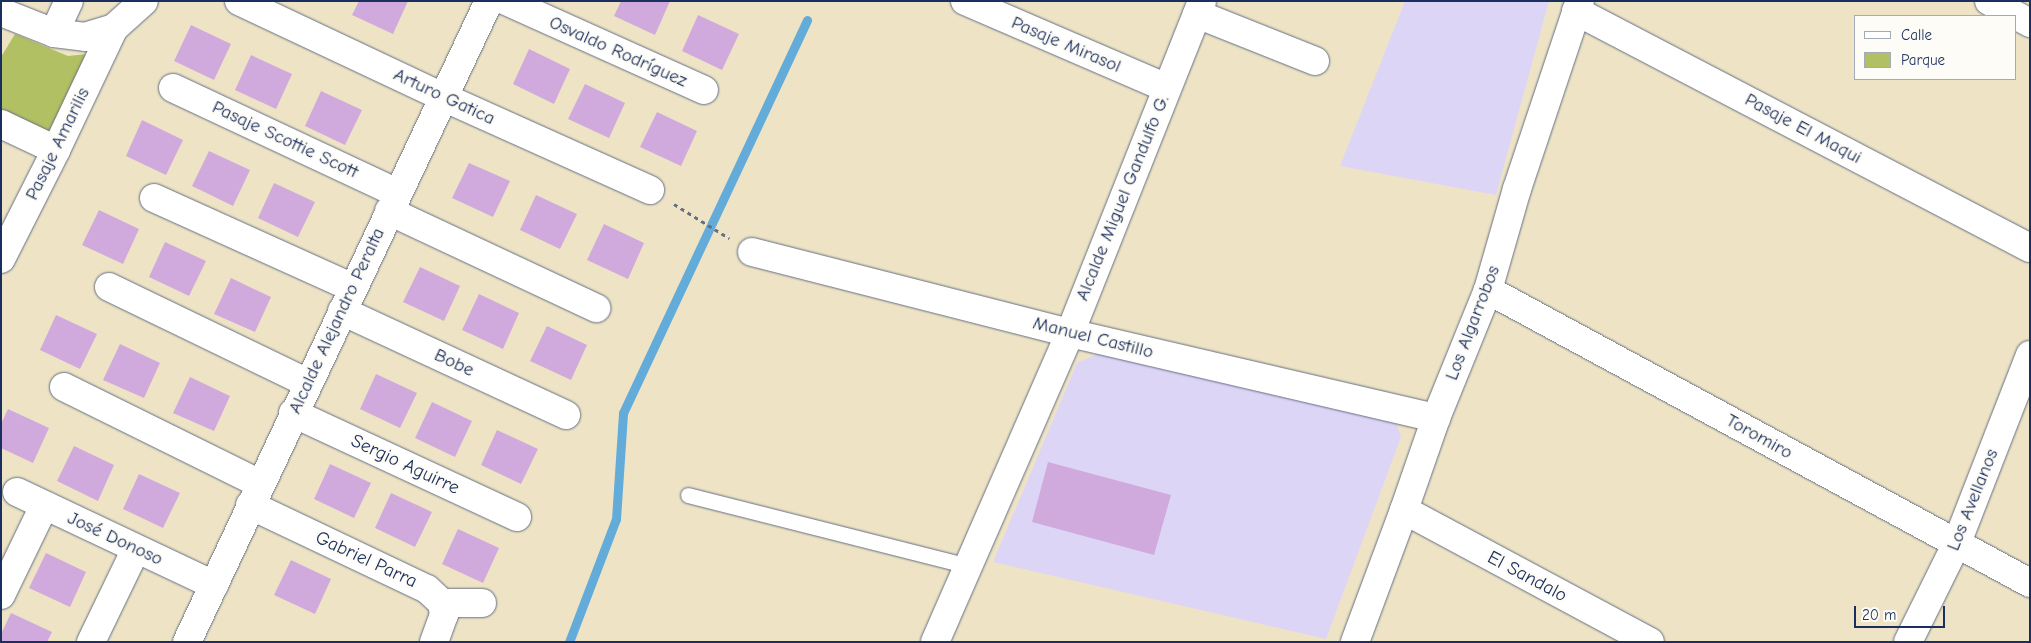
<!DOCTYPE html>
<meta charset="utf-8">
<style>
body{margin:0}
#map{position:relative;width:2031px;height:643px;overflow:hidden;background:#eee4c5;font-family:"Comic Neue",sans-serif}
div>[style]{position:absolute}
.built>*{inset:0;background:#ddd5f6}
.green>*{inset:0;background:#b1c062}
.stream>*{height:9px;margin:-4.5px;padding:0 4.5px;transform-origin:4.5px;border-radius:4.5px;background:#63acda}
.building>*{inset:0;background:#d0aadd}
.path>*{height:3px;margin-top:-1.5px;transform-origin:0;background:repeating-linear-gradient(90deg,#656e82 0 4px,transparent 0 8px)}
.roads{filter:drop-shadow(0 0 1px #656e82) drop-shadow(0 0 1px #656e82)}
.lane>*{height:15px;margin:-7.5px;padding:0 7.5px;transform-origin:7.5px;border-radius:7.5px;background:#fff}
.street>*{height:28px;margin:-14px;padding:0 14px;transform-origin:14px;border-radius:14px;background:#fff}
.secondary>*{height:28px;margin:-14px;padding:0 14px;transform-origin:14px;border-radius:14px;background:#fff}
span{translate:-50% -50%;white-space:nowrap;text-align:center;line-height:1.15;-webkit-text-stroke:5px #fdfcf7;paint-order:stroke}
.street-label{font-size:19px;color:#1b2f5e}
.frame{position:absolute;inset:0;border:2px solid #1b2f5e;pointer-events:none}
.legend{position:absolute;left:1854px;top:15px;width:162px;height:65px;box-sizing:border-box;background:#fdfcf7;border:1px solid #a3aaba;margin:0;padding:6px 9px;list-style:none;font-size:15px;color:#1b2f5e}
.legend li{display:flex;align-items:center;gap:10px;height:25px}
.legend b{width:25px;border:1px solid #a3aaba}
.scale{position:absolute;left:1854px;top:606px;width:91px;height:22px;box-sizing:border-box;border:2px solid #1b2f5e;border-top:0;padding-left:6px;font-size:15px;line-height:18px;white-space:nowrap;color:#1b2f5e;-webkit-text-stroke:4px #fdfcf7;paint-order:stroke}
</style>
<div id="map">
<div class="built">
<div style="clip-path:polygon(1405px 1px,1549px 1px,1496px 195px,1340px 166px)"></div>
<div style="clip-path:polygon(1097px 354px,1396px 422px,1401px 437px,1326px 639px,993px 562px,1077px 363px)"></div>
</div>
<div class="green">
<div style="clip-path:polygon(15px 34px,68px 56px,87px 54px,52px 132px,1px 110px,1px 57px)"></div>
</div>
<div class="stream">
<div style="left:569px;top:642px;width:132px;rotate:-69.1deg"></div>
<div style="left:616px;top:519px;width:106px;rotate:-86.2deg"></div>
<div style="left:623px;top:413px;width:434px;rotate:-64.9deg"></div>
</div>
<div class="building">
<div style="clip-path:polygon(359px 1px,408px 1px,393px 34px,352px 15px)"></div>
<div style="clip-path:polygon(621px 1px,670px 1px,655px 35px,614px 16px)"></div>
<div style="clip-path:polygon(698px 15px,739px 34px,722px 70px,682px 51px)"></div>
<div style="clip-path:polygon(191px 25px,231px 44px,214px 80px,174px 61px)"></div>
<div style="clip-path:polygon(529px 49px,570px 69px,554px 104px,513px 84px)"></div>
<div style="clip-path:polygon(251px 55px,292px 74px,276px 109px,235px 90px)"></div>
<div style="clip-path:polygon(585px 84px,625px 103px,609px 138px,568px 119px)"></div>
<div style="clip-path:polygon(321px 91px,362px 110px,345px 145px,305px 126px)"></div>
<div style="clip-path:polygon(657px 112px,697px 131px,681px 166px,640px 147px)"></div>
<div style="clip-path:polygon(142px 120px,183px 140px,166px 175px,126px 156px)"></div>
<div style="clip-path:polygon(209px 151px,250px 170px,233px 206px,192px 186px)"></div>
<div style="clip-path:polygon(469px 163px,510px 181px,493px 217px,452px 198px)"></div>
<div style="clip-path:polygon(274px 183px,315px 202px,298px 237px,258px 218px)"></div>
<div style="clip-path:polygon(536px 195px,577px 214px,560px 249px,520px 230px)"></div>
<div style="clip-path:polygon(99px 210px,139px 229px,123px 264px,82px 245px)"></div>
<div style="clip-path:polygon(604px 224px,644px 243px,628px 279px,587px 260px)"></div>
<div style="clip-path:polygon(165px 242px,206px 261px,189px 296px,149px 277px)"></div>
<div style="clip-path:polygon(420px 267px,460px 286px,444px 321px,403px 302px)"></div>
<div style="clip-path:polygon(231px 278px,271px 297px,255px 332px,214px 314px)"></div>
<div style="clip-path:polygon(479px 294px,519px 313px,503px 349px,462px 330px)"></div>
<div style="clip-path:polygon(56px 315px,97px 334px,80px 369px,40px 350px)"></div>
<div style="clip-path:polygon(547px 326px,587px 345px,571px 380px,530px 361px)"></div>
<div style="clip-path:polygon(120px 344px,160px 363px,144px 398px,103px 380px)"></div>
<div style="clip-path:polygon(376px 374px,417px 393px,400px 428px,360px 409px)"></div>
<div style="clip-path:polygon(190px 377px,230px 396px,214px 431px,173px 413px)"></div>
<div style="clip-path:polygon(432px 402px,472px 421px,455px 457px,415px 438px)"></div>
<div style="clip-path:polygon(8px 409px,49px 428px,33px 463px,1px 448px,1px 424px)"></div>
<div style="clip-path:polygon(497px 430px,538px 449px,521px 484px,481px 465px)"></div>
<div style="clip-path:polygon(74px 446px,114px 465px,98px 501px,57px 481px)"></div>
<div style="clip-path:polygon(1048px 462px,1171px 495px,1154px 555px,1032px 522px)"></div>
<div style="clip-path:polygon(330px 464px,371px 483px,354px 518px,314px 499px)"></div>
<div style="clip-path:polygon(139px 474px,180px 493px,163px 528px,123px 509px)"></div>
<div style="clip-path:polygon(391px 493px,432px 512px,415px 547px,375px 528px)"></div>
<div style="clip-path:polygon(458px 529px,499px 548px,483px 583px,442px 564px)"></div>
<div style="clip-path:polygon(46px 553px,86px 572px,70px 607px,29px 588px)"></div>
<div style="clip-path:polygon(291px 560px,331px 579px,315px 614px,274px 595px)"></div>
<div style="clip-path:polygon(11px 613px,52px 632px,47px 642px,1px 642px,1px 634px)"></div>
</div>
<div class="path">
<div style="left:674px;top:204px;width:65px;rotate:31.7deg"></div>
</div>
<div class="roads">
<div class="lane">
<div style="left:688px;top:495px;width:289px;rotate:14.2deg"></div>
</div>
<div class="street">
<div style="left:239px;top:1px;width:225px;rotate:25.2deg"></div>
<div style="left:443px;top:97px;width:227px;rotate:24.2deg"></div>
<div style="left:506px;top:1px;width:217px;rotate:24.2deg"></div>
<div style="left:965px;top:1px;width:220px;rotate:23.3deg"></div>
<div style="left:1989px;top:1px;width:47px;rotate:28.2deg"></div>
<div style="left:1576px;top:11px;width:512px;rotate:27.57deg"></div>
<div style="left:1px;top:12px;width:57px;rotate:21.6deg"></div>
<div style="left:54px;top:33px;width:31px;rotate:7deg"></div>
<div style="left:85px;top:37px;width:30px;rotate:-17deg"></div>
<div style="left:114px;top:28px;width:40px;rotate:-42deg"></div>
<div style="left:1197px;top:14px;width:127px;rotate:21.7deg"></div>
<div style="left:54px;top:33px;width:35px;rotate:-65deg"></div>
<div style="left:173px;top:88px;width:247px;rotate:25.1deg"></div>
<div style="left:1px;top:124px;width:61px;rotate:25.3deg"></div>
<div style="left:154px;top:198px;width:218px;rotate:24.3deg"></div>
<div style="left:389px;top:211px;width:229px;rotate:25.1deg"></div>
<div style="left:752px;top:252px;width:328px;rotate:14.3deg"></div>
<div style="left:1070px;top:333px;width:376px;rotate:13.1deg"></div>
<div style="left:1px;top:259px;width:122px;rotate:-63.2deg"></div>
<div style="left:56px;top:150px;width:135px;rotate:-64.6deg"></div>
<div style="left:109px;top:287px;width:221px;rotate:25.8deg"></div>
<div style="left:1488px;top:290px;width:616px;rotate:28.4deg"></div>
<div style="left:342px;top:311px;width:247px;rotate:24.9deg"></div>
<div style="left:64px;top:387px;width:219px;rotate:26.3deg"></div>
<div style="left:293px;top:413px;width:247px;rotate:24.9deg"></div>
<div style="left:17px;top:492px;width:218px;rotate:25.3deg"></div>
<div style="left:250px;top:505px;width:196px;rotate:25.4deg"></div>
<div style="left:427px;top:589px;width:21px;rotate:43deg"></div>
<div style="left:442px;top:603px;width:40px"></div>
<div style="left:1404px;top:510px;width:279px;rotate:28.2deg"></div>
<div style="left:1px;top:595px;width:99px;rotate:-64.2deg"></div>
<div style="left:91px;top:642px;width:103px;rotate:-64.2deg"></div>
<div style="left:434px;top:642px;width:29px;rotate:-70deg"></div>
<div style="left:444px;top:615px;width:12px;rotate:-99deg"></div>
<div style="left:935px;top:642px;width:337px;rotate:-66.4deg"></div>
<div style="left:1070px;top:333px;width:357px;rotate:-68.3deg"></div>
<div style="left:1355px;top:642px;width:141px;rotate:-69.6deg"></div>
<div style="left:1404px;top:510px;width:97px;rotate:-70.8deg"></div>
<div style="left:1436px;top:418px;width:138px;rotate:-67.9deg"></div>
<div style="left:1488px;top:290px;width:105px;rotate:-74deg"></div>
<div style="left:1517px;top:189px;width:198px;rotate:-71.5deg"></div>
<div style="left:1908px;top:642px;width:108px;rotate:-63.7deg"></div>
<div style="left:1956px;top:545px;width:204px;rotate:-68.7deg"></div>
</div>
<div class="secondary">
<div style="left:187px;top:642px;width:709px;rotate:-64.77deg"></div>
</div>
</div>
<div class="street-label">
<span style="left:1066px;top:45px;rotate:23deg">Pasaje Mirasol</span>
<span style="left:618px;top:52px;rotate:24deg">Osvaldo Rodríguez</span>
<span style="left:444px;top:97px;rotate:25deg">Arturo Gatica</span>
<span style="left:1803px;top:129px;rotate:28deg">Pasaje El Maqui</span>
<span style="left:285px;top:140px;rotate:25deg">Pasaje Scottie Scott</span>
<span style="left:58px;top:144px;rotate:-64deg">Pasaje Amarilis</span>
<span style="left:1123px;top:198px;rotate:-68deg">Alcalde Miguel Gandulfo G.</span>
<span style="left:337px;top:321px;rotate:-65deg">Alcalde Alejandro Peralta</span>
<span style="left:1473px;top:323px;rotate:-69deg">Los Algarrobos</span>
<span style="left:1093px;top:338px;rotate:14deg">Manuel Castillo</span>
<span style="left:454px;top:363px;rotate:25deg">Bobe</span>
<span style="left:1759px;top:437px;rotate:29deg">Toromiro</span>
<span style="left:405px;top:465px;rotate:25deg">Sergio Aguirre</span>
<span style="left:1973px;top:500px;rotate:-68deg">Los Avellanos</span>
<span style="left:115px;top:539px;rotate:25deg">José Donoso</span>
<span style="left:366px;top:560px;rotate:25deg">Gabriel Parra</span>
<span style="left:1527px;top:577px;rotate:28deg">El Sandalo</span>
</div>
<div class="frame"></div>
<ul class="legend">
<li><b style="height:6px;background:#fff"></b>Calle</li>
<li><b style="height:14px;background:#b1c062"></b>Parque</li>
</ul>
<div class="scale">20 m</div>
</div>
